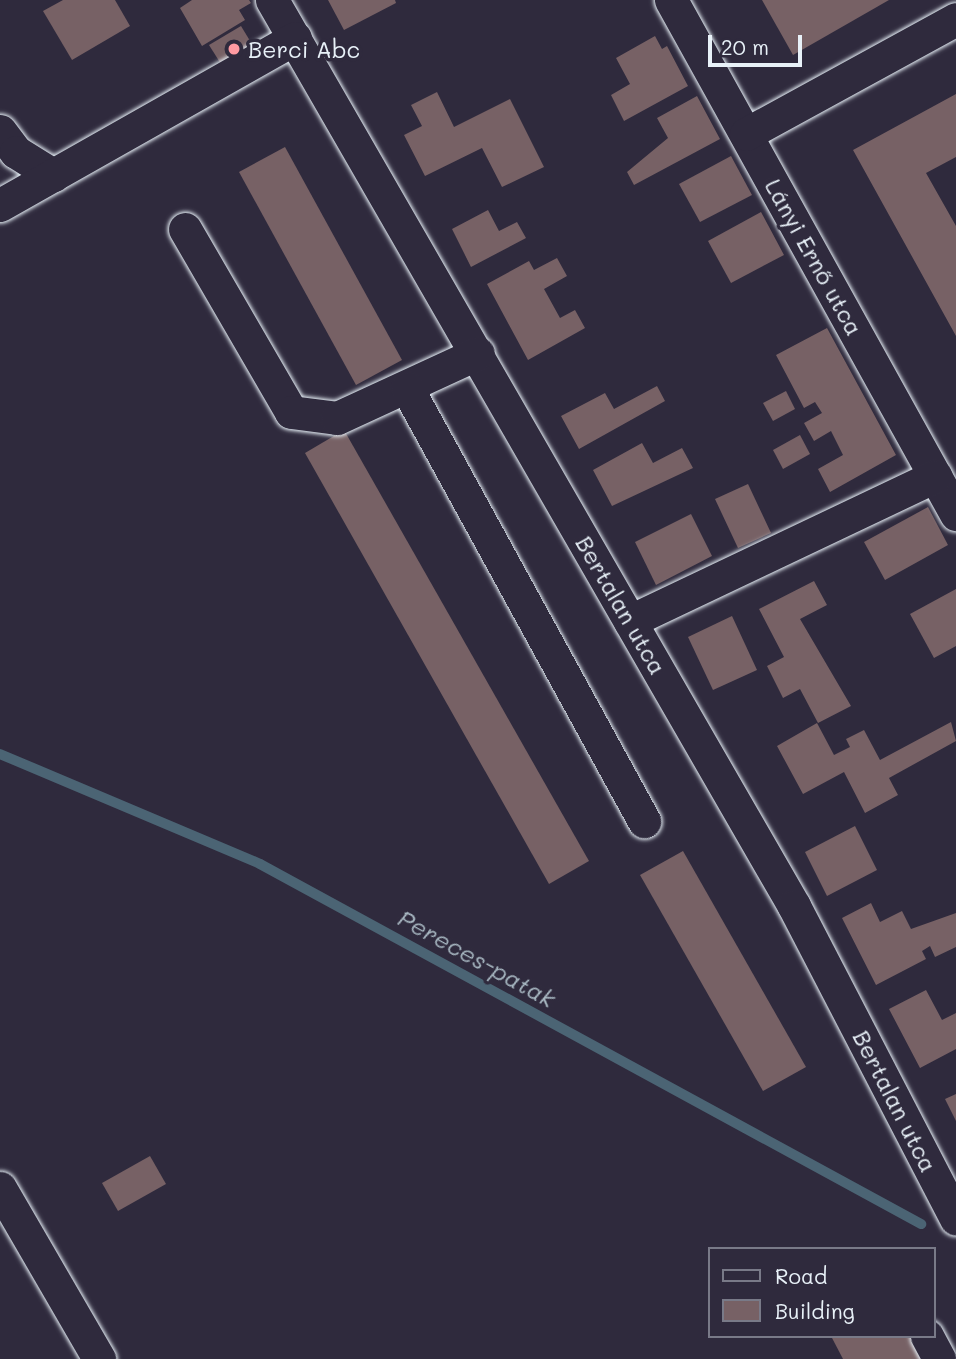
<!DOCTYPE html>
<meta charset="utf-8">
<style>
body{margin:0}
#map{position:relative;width:956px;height:1359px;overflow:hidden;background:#2f2a3d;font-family:Mali,sans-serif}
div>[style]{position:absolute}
.stream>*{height:10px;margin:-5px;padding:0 5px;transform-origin:5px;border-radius:5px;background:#4b6474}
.building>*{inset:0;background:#776165}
.roads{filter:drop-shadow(0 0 2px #e8f1f8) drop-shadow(0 0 2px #e8f1f8)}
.minor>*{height:33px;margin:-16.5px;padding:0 16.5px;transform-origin:16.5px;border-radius:16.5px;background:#2f2a3d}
.dots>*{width:19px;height:19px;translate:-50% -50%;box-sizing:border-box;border:4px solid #2f2a3d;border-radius:50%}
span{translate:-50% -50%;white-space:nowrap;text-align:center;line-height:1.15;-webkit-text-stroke:7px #2f2a3d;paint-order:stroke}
.poi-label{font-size:23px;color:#e8f1f8}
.left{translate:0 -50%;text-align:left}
.street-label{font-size:23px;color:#e8f1f8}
.water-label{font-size:24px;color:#a9b9c3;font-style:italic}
.legend{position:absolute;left:708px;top:1247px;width:228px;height:91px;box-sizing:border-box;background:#2f2a3d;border:2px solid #797a88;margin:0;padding:9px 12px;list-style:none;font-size:21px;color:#e8f1f8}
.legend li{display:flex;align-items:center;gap:14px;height:35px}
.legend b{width:35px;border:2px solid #797a88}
.scale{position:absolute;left:708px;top:35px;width:94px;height:32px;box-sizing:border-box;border:4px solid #e8f1f8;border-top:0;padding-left:9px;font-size:21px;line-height:24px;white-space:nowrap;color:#e8f1f8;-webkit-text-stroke:5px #2f2a3d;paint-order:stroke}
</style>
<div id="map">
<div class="stream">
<div style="left:0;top:754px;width:282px;rotate:22.9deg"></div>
<div style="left:260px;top:864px;width:753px;rotate:28.57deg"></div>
</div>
<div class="building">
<div style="clip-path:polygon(63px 0,115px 0,130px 26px,72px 60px,43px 11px)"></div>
<div style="clip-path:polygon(192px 0,249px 0,251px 3px,239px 10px,245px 20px,202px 46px,180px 8px)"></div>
<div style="clip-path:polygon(328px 0,395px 0,396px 3px,344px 30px)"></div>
<div style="clip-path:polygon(762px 0,889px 0,793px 55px)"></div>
<div style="clip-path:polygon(241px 26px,258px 54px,226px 72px,209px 45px)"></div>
<div style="clip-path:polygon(655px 36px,662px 49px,667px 46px,688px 86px,624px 121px,611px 95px,630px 84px,616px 58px)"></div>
<div style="clip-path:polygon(437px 92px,454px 127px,510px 99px,544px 167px,502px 187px,482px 148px,425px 176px,404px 135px,422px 126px,411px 105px)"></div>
<div style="clip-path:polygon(956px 94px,956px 157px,926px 173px,956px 226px,956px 336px,853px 150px)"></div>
<div style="clip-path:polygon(697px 96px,720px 139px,634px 185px,627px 172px,668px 138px,657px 118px)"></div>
<div style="clip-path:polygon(285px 147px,402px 360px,356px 385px,239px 172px)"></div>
<div style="clip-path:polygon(731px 156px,752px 195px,700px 222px,679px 184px)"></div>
<div style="clip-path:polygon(488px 210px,499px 231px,517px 222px,526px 238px,471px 267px,452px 229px)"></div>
<div style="clip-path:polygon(761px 212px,784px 255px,731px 283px,708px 241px)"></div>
<div style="clip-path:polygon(557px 258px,567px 276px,544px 289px,560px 318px,575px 310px,585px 328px,528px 360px,487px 284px,529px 261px,534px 270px)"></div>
<div style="clip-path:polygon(827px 328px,896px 455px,830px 492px,818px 469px,843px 455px,831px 431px,814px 441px,804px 423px,822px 413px,815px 402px,804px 408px,776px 355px)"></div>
<div style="clip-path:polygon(657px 386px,665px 401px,579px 449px,561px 416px,605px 393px,614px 409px)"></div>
<div style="clip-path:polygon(786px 391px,795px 409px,773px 421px,763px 403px)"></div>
<div style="clip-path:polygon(344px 430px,589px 861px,549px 884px,305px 453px)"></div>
<div style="clip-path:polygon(800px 435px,810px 454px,783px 469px,773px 450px)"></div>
<div style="clip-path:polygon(642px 443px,653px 463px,682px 448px,693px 468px,612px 506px,593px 470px)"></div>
<div style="clip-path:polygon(748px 484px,771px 533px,738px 548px,715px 499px)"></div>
<div style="clip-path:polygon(928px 507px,948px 545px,885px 580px,864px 542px)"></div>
<div style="clip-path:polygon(691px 514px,712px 556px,656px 585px,635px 542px)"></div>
<div style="clip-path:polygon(814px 581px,827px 605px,800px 619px,851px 706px,818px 723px,800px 689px,783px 698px,767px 666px,784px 657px,759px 609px)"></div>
<div style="clip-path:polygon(956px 589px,956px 646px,934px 658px,910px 614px)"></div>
<div style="clip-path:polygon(732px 616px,757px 670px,713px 690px,688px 637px)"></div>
<div style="clip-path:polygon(951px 722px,956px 741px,889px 778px,898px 795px,865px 813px,844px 772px,803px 794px,777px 746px,817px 723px,834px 755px,850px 747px,846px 739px,864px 730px,880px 760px)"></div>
<div style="clip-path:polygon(855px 826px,877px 870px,827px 896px,805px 852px)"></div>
<div style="clip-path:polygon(683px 851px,806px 1067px,763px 1091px,640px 875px)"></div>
<div style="clip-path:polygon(871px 903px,880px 922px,902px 911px,911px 929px,956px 913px,956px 947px,935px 957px,930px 946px,922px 951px,926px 959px,876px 985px,842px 918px)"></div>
<div style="clip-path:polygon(926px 990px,942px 1020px,956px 1013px,956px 1049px,920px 1068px,889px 1009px)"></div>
<div style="clip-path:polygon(956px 1094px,956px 1121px,945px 1099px)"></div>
<div style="clip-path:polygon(150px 1156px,166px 1184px,118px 1211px,102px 1183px)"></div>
<div style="clip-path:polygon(831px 1336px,912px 1336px,924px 1359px,843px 1359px)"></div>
</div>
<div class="roads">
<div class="minor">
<div style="left:272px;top:0;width:1046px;rotate:60.05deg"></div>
<div style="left:794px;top:906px;width:352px;rotate:62.6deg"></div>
<div style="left:671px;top:0;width:588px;rotate:60.99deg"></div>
<div style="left:0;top:131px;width:26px;rotate:53deg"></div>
<div style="left:16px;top:152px;width:44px;rotate:31.9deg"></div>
<div style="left:746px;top:134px;width:239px;rotate:-28.7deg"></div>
<div style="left:0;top:205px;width:339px;rotate:-29.5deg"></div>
<div style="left:185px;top:229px;width:211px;rotate:59.9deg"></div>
<div style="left:291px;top:412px;width:46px;rotate:7.4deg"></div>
<div style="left:337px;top:418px;width:155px;rotate:-24.7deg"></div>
<div style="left:407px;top:388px;width:494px;rotate:61.3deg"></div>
<div style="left:630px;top:621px;width:338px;rotate:-25.4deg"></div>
<div style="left:0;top:1188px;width:198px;rotate:59.9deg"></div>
<div style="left:927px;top:1336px;width:26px;rotate:62deg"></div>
</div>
</div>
<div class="dots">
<div style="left:234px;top:49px;background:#ff9aa2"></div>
</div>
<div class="poi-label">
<span class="left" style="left:248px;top:49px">Berci Abc</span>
</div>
<div class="street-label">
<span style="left:814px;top:257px;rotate:61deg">Lányi Ernő utca</span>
<span style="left:621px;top:605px;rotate:60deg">Bertalan utca</span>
<span style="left:895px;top:1101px;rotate:63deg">Bertalan utca</span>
</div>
<div class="water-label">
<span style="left:477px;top:958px;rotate:29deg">Pereces-patak</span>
</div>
<ul class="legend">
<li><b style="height:9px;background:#2f2a3d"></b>Road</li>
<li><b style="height:19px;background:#776165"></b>Building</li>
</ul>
<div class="scale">20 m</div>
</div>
